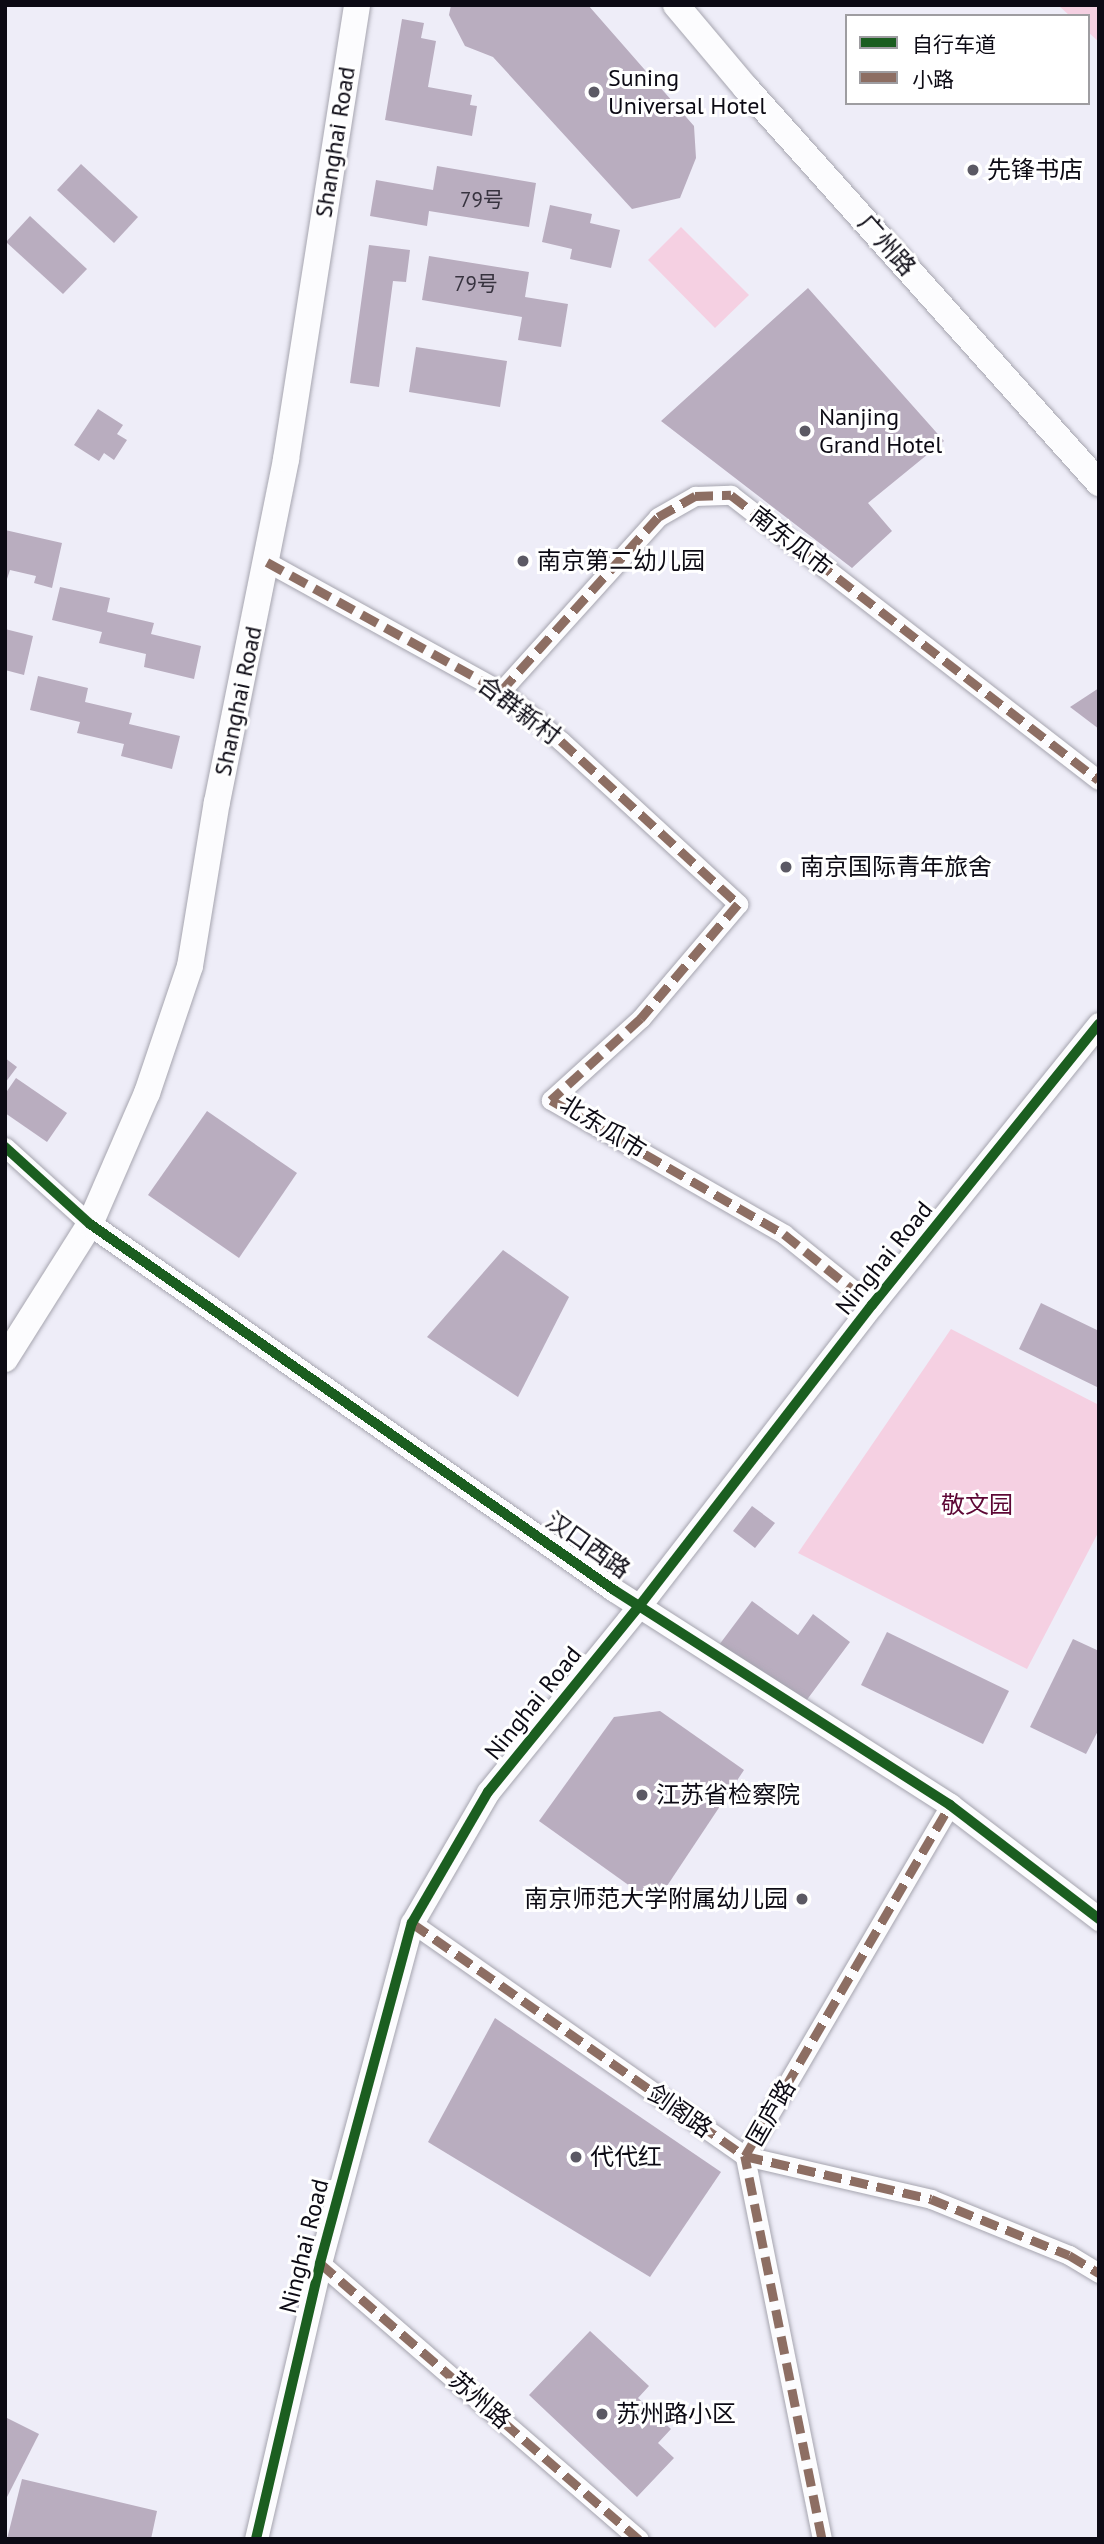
<!DOCTYPE html>
<meta charset="utf-8">
<style>
body{margin:0}
#map{position:relative;width:1104px;height:2544px;overflow:hidden;background:#eeedf8;font-family:"PT Sans","Noto Sans SC",sans-serif}
div>[style]{position:absolute}
.green>*{inset:0;background:#f5d0e2}
.building>*{inset:0;background:#b9adbf}
.roads{filter:drop-shadow(0 0 2px #a6a5af) drop-shadow(0 0 2px #a6a5af)}
.minor>*{height:19px;margin:-9.5px;padding:0 9.5px;transform-origin:9.5px;border-radius:9.5px;background:#fcfcfe}
.tertiary>*{height:23px;margin:-11.5px;padding:0 11.5px;transform-origin:11.5px;border-radius:11.5px;background:#fcfcfe}
.secondary>*{height:26px;margin:-13px;padding:0 13px;transform-origin:13px;border-radius:13px;background:#fcfcfe}
.quiet>*{height:9px;margin-top:-4.5px;transform-origin:0;background:repeating-linear-gradient(90deg,#8d6e63 0 18px,transparent 0 27px)}
.cycleway>*{height:10px;margin:-5px;padding:0 5px;transform-origin:5px;border-radius:5px;background:#1b5e20}
.dots>*{width:19px;height:19px;translate:-50% -50%;box-sizing:border-box;border:4px solid #fff;border-radius:50%}
span{translate:-50% -50%;white-space:nowrap;text-align:center;line-height:1.15;-webkit-text-stroke:6px #fff;paint-order:stroke}
.number-label{font-size:21px;color:#37333f}
.number-label span{-webkit-text-stroke-width:0}
.poi-label{font-size:24px;color:#0c0a14}
.left{translate:0 -50%;text-align:left}
.right{translate:-100% -50%;text-align:right}
.street-label{font-size:24px;color:#0c0a14}
.park-label{font-size:24px;color:#5d0735}
.frame{position:absolute;inset:0;border:7px solid #0c0a14;pointer-events:none}
.legend{position:absolute;left:845px;top:14px;width:245px;height:91px;box-sizing:border-box;background:#fff;border:2px solid #9e9da1;margin:0;padding:9px 12px;list-style:none;font-size:21px;color:#0c0a14}
.legend li{display:flex;align-items:center;gap:14px;height:35px}
.legend b{width:35px;border:2px solid #9e9da1}
</style>
<div id="map">
<div class="green">
<div style="clip-path:polygon(1058px 5px,1099px 5px,1099px 42px,1088px 32px,1088px 16px,1070px 16px)"></div>
<div style="clip-path:polygon(681px 227px,749px 295px,715px 328px,648px 260px)"></div>
<div style="clip-path:polygon(951px 1329px,1099px 1405px,1099px 1531px,1027px 1669px,798px 1553px)"></div>
</div>
<div class="building">
<div style="clip-path:polygon(451px 5px,588px 5px,694px 126px,696px 158px,680px 198px,632px 209px,493px 57px,465px 46px,449px 15px)"></div>
<div style="clip-path:polygon(402px 19px,424px 23px,421px 38px,436px 41px,428px 87px,472px 95px,470px 105px,477px 106px,472px 136px,385px 120px)"></div>
<div style="clip-path:polygon(81px 164px,138px 217px,114px 243px,57px 190px)"></div>
<div style="clip-path:polygon(437px 166px,536px 183px,529px 227px,429px 211px,427px 226px,370px 216px,376px 180px,433px 190px)"></div>
<div style="clip-path:polygon(550px 205px,592px 214px,590px 223px,620px 230px,611px 268px,570px 259px,572px 249px,542px 242px)"></div>
<div style="clip-path:polygon(30px 216px,87px 269px,63px 294px,6px 242px)"></div>
<div style="clip-path:polygon(369px 245px,410px 250px,406px 282px,393px 281px,379px 387px,350px 383px)"></div>
<div style="clip-path:polygon(429px 256px,529px 272px,525px 297px,568px 304px,561px 347px,518px 340px,522px 317px,422px 300px)"></div>
<div style="clip-path:polygon(808px 288px,944px 441px,868px 503px,892px 531px,852px 568px,661px 421px)"></div>
<div style="clip-path:polygon(416px 347px,507px 361px,500px 407px,409px 392px)"></div>
<div style="clip-path:polygon(98px 409px,123px 425px,117px 434px,127px 440px,114px 460px,104px 453px,99px 461px,74px 445px)"></div>
<div style="clip-path:polygon(5px 530px,62px 543px,52px 588px,34px 583px,36px 576px,10px 570px,5px 585px)"></div>
<div style="clip-path:polygon(60px 587px,110px 598px,107px 612px,154px 623px,151px 634px,201px 646px,194px 679px,144px 667px,146px 654px,99px 643px,102px 632px,52px 620px)"></div>
<div style="clip-path:polygon(5px 629px,33px 636px,24px 675px,5px 670px)"></div>
<div style="clip-path:polygon(38px 676px,88px 688px,85px 702px,132px 713px,129px 724px,180px 736px,172px 769px,121px 756px,124px 744px,77px 733px,80px 722px,30px 710px)"></div>
<div style="clip-path:polygon(1099px 688px,1099px 729px,1070px 707px)"></div>
<div style="clip-path:polygon(5px 1058px,17px 1067px,5px 1083px)"></div>
<div style="clip-path:polygon(16px 1078px,67px 1113px,47px 1142px,5px 1113px,5px 1094px)"></div>
<div style="clip-path:polygon(207px 1111px,297px 1173px,239px 1258px,148px 1195px)"></div>
<div style="clip-path:polygon(503px 1250px,569px 1297px,518px 1397px,427px 1337px)"></div>
<div style="clip-path:polygon(1041px 1303px,1099px 1331px,1099px 1388px,1019px 1349px)"></div>
<div style="clip-path:polygon(752px 1506px,775px 1523px,755px 1548px,733px 1531px)"></div>
<div style="clip-path:polygon(752px 1601px,798px 1635px,813px 1614px,850px 1642px,803px 1705px,719px 1645px)"></div>
<div style="clip-path:polygon(887px 1632px,1009px 1691px,983px 1744px,861px 1685px)"></div>
<div style="clip-path:polygon(1073px 1639px,1099px 1651px,1099px 1729px,1086px 1754px,1030px 1727px)"></div>
<div style="clip-path:polygon(660px 1711px,744px 1770px,655px 1904px,539px 1821px,614px 1717px)"></div>
<div style="clip-path:polygon(495px 2018px,721px 2172px,650px 2277px,428px 2142px)"></div>
<div style="clip-path:polygon(590px 2331px,649px 2386px,638px 2398px,671px 2429px,658px 2443px,674px 2458px,637px 2497px,529px 2395px)"></div>
<div style="clip-path:polygon(5px 2417px,39px 2434px,5px 2501px)"></div>
<div style="clip-path:polygon(22px 2479px,157px 2511px,151px 2539px,7px 2539px)"></div>
</div>
<div class="roads">
<div class="minor">
<div style="left:267px;top:562px;width:267px;rotate:28.9deg"></div>
<div style="left:501px;top:691px;width:78px;rotate:39.8deg"></div>
<div style="left:561px;top:741px;width:241px;rotate:42.6deg"></div>
<div style="left:738px;top:904px;width:150px;rotate:130.4deg"></div>
<div style="left:641px;top:1018px;width:122px;rotate:137.7deg"></div>
<div style="left:551px;top:1100px;width:269px;rotate:29.9deg"></div>
<div style="left:784px;top:1234px;width:113px;rotate:38.9deg"></div>
<div style="left:501px;top:691px;width:234px;rotate:-47.9deg"></div>
<div style="left:658px;top:517px;width:43px;rotate:-29.6deg"></div>
<div style="left:695px;top:496px;width:36px;rotate:-2deg"></div>
<div style="left:731px;top:495px;width:465px;rotate:37.8deg"></div>
<div style="left:5px;top:1147px;width:115px;rotate:42.2deg"></div>
<div style="left:412px;top:1923px;width:406px;rotate:35deg"></div>
<div style="left:745px;top:2156px;width:191px;rotate:13deg"></div>
<div style="left:931px;top:2199px;width:149px;rotate:22.1deg"></div>
<div style="left:1069px;top:2255px;width:35px;rotate:31deg"></div>
<div style="left:320px;top:2263px;width:422px;rotate:40.9deg"></div>
<div style="left:822px;top:2539px;width:391px;rotate:-101.4deg"></div>
<div style="left:745px;top:2156px;width:406px;rotate:-59.7deg"></div>
</div>
<div class="tertiary">
<div style="left:90px;top:1224px;width:639px;rotate:34.93deg"></div>
<div style="left:614px;top:1590px;width:399px;rotate:32.6deg"></div>
<div style="left:950px;top:1805px;width:188px;rotate:37.4deg"></div>
<div style="left:256px;top:2539px;width:283px;rotate:-76.9deg"></div>
<div style="left:320px;top:2263px;width:352px;rotate:-74.9deg"></div>
<div style="left:412px;top:1923px;width:151px;rotate:-59.9deg"></div>
<div style="left:488px;top:1792px;width:241px;rotate:-50.9deg"></div>
<div style="left:640px;top:1605px;width:379px;rotate:-52.3deg"></div>
<div style="left:872px;top:1305px;width:361px;rotate:-51.1deg"></div>
</div>
<div class="secondary">
<div style="left:676px;top:5px;width:109px;rotate:49.9deg"></div>
<div style="left:746px;top:88px;width:530px;rotate:48.21deg"></div>
<div style="left:5px;top:1359px;width:160px;rotate:-57.8deg"></div>
<div style="left:90px;top:1224px;width:143px;rotate:-66.5deg"></div>
<div style="left:147px;top:1093px;width:134px;rotate:-71.3deg"></div>
<div style="left:190px;top:966px;width:166px;rotate:-80.7deg"></div>
<div style="left:217px;top:802px;width:350px;rotate:-78.6deg"></div>
<div style="left:286px;top:459px;width:460px;rotate:-81.1deg"></div>
</div>
</div>
<div class="quiet">
<div style="left:267px;top:562px;width:267px;rotate:28.9deg"></div>
<div style="left:501px;top:691px;width:78px;rotate:39.8deg"></div>
<div style="left:561px;top:741px;width:241px;rotate:42.6deg"></div>
<div style="left:738px;top:904px;width:150px;rotate:130.4deg"></div>
<div style="left:641px;top:1018px;width:122px;rotate:137.7deg"></div>
<div style="left:551px;top:1100px;width:269px;rotate:29.9deg"></div>
<div style="left:784px;top:1234px;width:113px;rotate:38.9deg"></div>
<div style="left:501px;top:691px;width:234px;rotate:-47.9deg"></div>
<div style="left:658px;top:517px;width:43px;rotate:-29.6deg"></div>
<div style="left:695px;top:496px;width:36px;rotate:-2deg"></div>
<div style="left:731px;top:495px;width:465px;rotate:37.8deg"></div>
<div style="left:412px;top:1923px;width:406px;rotate:35deg"></div>
<div style="left:745px;top:2156px;width:191px;rotate:13deg"></div>
<div style="left:931px;top:2199px;width:149px;rotate:22.1deg"></div>
<div style="left:1069px;top:2255px;width:35px;rotate:31deg"></div>
<div style="left:320px;top:2263px;width:422px;rotate:40.9deg"></div>
<div style="left:822px;top:2539px;width:391px;rotate:-101.4deg"></div>
<div style="left:745px;top:2156px;width:406px;rotate:-59.7deg"></div>
</div>
<div class="cycleway">
<div style="left:5px;top:1147px;width:115px;rotate:42.2deg"></div>
<div style="left:90px;top:1224px;width:639px;rotate:34.93deg"></div>
<div style="left:614px;top:1590px;width:399px;rotate:32.6deg"></div>
<div style="left:950px;top:1805px;width:188px;rotate:37.4deg"></div>
<div style="left:256px;top:2539px;width:283px;rotate:-76.9deg"></div>
<div style="left:320px;top:2263px;width:352px;rotate:-74.9deg"></div>
<div style="left:412px;top:1923px;width:151px;rotate:-59.9deg"></div>
<div style="left:488px;top:1792px;width:241px;rotate:-50.9deg"></div>
<div style="left:640px;top:1605px;width:379px;rotate:-52.3deg"></div>
<div style="left:872px;top:1305px;width:361px;rotate:-51.1deg"></div>
</div>
<div class="dots">
<div style="left:594px;top:92px;background:#5b5964"></div>
<div style="left:973px;top:170px;background:#5b5964"></div>
<div style="left:805px;top:431px;background:#5b5964"></div>
<div style="left:523px;top:561px;background:#5b5964"></div>
<div style="left:786px;top:867px;background:#5b5964"></div>
<div style="left:642px;top:1795px;background:#5b5964"></div>
<div style="left:802px;top:1899px;background:#5b5964"></div>
<div style="left:576px;top:2157px;background:#5b5964"></div>
<div style="left:602px;top:2414px;background:#5b5964"></div>
</div>
<div class="number-label">
<span style="left:482px;top:200px">79号</span>
<span style="left:476px;top:284px">79号</span>
</div>
<div class="poi-label">
<span class="left" style="left:608px;top:92px">Suning<br>Universal Hotel</span>
<span class="left" style="left:987px;top:170px">先锋书店</span>
<span class="left" style="left:819px;top:431px">Nanjing<br>Grand Hotel</span>
<span class="left" style="left:537px;top:561px">南京第二幼儿园</span>
<span class="left" style="left:800px;top:867px">南京国际青年旅舍</span>
<span class="left" style="left:656px;top:1795px">江苏省检察院</span>
<span class="right" style="left:788px;top:1899px">南京师范大学附属幼儿园</span>
<span class="left" style="left:590px;top:2157px">代代红</span>
<span class="left" style="left:616px;top:2414px">苏州路小区</span>
</div>
<div class="street-label">
<span style="left:335px;top:142px;rotate:-81deg">Shanghai Road</span>
<span style="left:887px;top:245px;rotate:48deg">广州路</span>
<span style="left:791px;top:541px;rotate:38deg">南东瓜市</span>
<span style="left:238px;top:701px;rotate:-78deg">Shanghai Road</span>
<span style="left:519px;top:710px;rotate:37deg">合群新村</span>
<span style="left:603px;top:1127px;rotate:32deg">北东瓜市</span>
<span style="left:884px;top:1258px;rotate:-51deg">Ninghai Road</span>
<span style="left:588px;top:1545px;rotate:35deg">汉口西路</span>
<span style="left:533px;top:1703px;rotate:-51deg">Ninghai Road</span>
<span style="left:680px;top:2111px;rotate:35deg">剑阁路</span>
<span style="left:771px;top:2113px;rotate:-60deg">匡庐路</span>
<span style="left:304px;top:2246px;rotate:-76deg">Ninghai Road</span>
<span style="left:480px;top:2400px;rotate:41deg">苏州路</span>
</div>
<div class="park-label">
<span style="left:977px;top:1505px">敬文园</span>
</div>
<div class="frame"></div>
<ul class="legend">
<li><b style="height:9px;background:#1b5e20"></b>自行车道</li>
<li><b style="height:9px;background:#8d6e63"></b>小路</li>
</ul>
</div>
